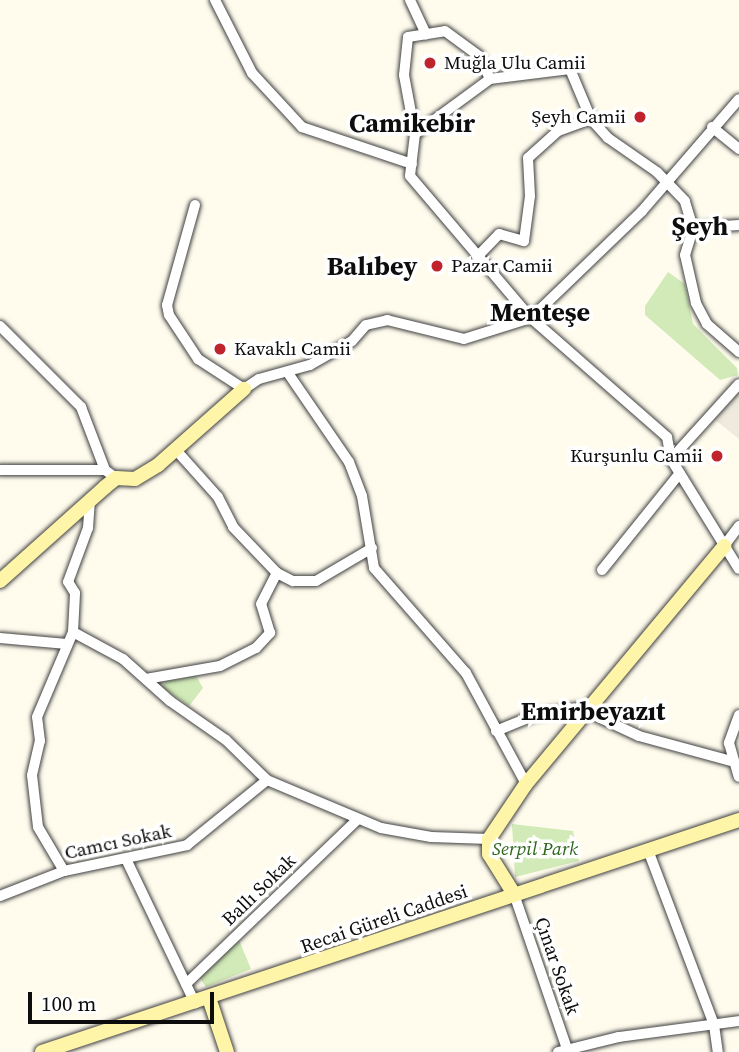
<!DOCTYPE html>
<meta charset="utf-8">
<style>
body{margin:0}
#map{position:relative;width:739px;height:1052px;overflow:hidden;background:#fffcee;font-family:"Source Serif 4",serif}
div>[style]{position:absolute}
.green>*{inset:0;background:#d1eab7}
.plaza>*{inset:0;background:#efeadd}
.roads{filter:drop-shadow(0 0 2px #404040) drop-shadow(0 0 2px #404040)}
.street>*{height:10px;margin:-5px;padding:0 5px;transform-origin:5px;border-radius:5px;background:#fff}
.secondary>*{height:14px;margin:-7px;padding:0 7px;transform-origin:7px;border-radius:7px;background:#fff5a9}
.dots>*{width:19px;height:19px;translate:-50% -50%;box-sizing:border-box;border:4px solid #fff;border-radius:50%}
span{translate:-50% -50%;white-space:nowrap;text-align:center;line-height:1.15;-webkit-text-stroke:7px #fff;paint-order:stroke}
.poi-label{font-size:19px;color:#0d0d0d}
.left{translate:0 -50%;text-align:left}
.right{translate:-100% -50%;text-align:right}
.street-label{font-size:19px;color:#0d0d0d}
.park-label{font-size:19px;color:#2c661d;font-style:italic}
.district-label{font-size:26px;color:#0d0d0d;font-weight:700}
.scale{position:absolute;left:28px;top:992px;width:186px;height:32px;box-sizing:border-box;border:4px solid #0d0d0d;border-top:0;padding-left:9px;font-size:21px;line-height:24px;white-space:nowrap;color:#0d0d0d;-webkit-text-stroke:5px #fff;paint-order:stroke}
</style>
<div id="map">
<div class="green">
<div style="clip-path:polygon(668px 272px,685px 284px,693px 324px,737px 368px,738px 375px,720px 380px,645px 315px,645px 306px)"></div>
<div style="clip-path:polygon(196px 676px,203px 688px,189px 706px,162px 687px,166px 681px)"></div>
<div style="clip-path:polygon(512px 824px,573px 831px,579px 861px,515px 877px)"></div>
<div style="clip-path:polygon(239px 940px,251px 969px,206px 987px,199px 977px)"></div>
</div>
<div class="plaza">
<div style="clip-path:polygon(739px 391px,739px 439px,715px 420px)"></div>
</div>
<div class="roads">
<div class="street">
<div style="left:215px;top:0;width:82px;rotate:63.1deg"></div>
<div style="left:252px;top:73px;width:74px;rotate:47.2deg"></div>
<div style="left:302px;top:127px;width:116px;rotate:18.6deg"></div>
<div style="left:410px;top:0;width:38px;rotate:65deg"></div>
<div style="left:712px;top:127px;width:35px;rotate:39deg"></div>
<div style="left:415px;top:134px;width:60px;rotate:-100.6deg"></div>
<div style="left:404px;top:75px;width:38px;rotate:-84deg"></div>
<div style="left:408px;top:37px;width:37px;rotate:-9deg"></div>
<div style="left:445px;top:31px;width:42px;rotate:36.3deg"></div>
<div style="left:479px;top:56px;width:25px;rotate:64deg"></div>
<div style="left:195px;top:205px;width:104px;rotate:105.6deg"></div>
<div style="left:167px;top:305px;width:10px;rotate:79deg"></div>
<div style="left:169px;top:315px;width:53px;rotate:56.6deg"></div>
<div style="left:198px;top:359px;width:55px;rotate:33.1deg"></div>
<div style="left:244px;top:389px;width:18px;rotate:-34deg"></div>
<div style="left:259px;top:379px;width:53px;rotate:-15.4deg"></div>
<div style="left:310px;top:365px;width:48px;rotate:-29.7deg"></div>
<div style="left:352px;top:341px;width:21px;rotate:-49deg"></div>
<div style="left:366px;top:325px;width:22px;rotate:-13deg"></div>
<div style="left:387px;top:320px;width:79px;rotate:13.9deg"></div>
<div style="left:464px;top:339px;width:70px;rotate:-17.4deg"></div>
<div style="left:531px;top:318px;width:154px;rotate:-43.9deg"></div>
<div style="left:642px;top:211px;width:148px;rotate:-49.1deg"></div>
<div style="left:693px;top:228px;width:46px;rotate:-3.7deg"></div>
<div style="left:477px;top:257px;width:32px;rotate:-46deg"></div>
<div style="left:499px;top:234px;width:26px;rotate:16deg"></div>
<div style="left:524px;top:241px;width:45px;rotate:-82.4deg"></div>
<div style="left:530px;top:196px;width:38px;rotate:-93deg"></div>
<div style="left:528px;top:158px;width:40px;rotate:-42deg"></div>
<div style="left:558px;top:131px;width:35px;rotate:-20deg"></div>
<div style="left:0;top:326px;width:115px;rotate:45deg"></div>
<div style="left:81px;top:407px;width:67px;rotate:69.1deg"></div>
<div style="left:105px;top:470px;width:14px;rotate:36deg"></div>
<div style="left:739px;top:352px;width:43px;rotate:-138.8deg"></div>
<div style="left:707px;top:324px;width:24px;rotate:-118deg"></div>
<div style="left:696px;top:303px;width:49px;rotate:-102.9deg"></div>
<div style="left:685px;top:255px;width:28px;rotate:-73deg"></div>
<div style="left:693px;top:228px;width:28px;rotate:-107deg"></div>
<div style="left:685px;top:201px;width:40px;rotate:-134deg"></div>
<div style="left:657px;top:172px;width:60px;rotate:-145.2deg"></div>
<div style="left:608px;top:138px;width:25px;rotate:-132deg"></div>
<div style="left:591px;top:119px;width:54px;rotate:-112.8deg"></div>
<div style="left:570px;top:69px;width:81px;rotate:172.9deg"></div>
<div style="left:490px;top:79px;width:93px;rotate:143.7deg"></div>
<div style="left:415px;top:134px;width:42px;rotate:96.8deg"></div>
<div style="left:410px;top:176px;width:187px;rotate:49.6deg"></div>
<div style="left:531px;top:318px;width:181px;rotate:41.2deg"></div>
<div style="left:667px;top:437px;width:22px;rotate:80deg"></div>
<div style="left:671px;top:459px;width:129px;rotate:58.3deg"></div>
<div style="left:288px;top:373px;width:108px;rotate:55.6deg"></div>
<div style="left:349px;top:462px;width:36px;rotate:69deg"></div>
<div style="left:362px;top:496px;width:73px;rotate:80.5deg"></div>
<div style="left:374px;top:568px;width:140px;rotate:48.8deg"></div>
<div style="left:466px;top:673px;width:126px;rotate:61.6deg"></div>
<div style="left:176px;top:450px;width:63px;rotate:48.2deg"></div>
<div style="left:218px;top:497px;width:34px;rotate:63deg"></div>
<div style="left:233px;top:527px;width:64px;rotate:46.3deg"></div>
<div style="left:277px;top:573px;width:18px;rotate:27deg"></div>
<div style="left:293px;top:581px;width:23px"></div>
<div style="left:316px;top:581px;width:65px;rotate:-30.5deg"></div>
<div style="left:671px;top:459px;width:101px;rotate:-47.8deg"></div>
<div style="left:0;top:470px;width:105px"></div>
<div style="left:724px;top:546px;width:25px;rotate:-53deg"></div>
<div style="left:602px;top:570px;width:124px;rotate:-51.2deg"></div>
<div style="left:73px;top:632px;width:57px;rotate:28.4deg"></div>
<div style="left:123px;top:659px;width:63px;rotate:41.8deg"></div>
<div style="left:170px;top:701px;width:68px;rotate:34.9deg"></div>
<div style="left:226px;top:740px;width:57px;rotate:44.3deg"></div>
<div style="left:267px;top:780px;width:124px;rotate:22.8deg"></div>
<div style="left:381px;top:828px;width:51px;rotate:10.2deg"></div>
<div style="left:431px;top:837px;width:58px;rotate:2deg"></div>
<div style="left:0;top:638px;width:67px;rotate:5.1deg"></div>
<div style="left:146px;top:679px;width:75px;rotate:-10deg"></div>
<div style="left:220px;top:666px;width:40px;rotate:-26.6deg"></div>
<div style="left:256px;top:648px;width:21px;rotate:-47deg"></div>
<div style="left:270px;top:633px;width:30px;rotate:-107deg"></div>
<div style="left:261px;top:604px;width:35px;rotate:-63deg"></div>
<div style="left:739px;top:715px;width:30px;rotate:110deg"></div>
<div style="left:729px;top:743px;width:35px;rotate:74deg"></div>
<div style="left:496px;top:731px;width:42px;rotate:-22.3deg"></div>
<div style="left:535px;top:715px;width:45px;rotate:-9deg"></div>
<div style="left:579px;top:708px;width:66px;rotate:25deg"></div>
<div style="left:639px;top:736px;width:95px;rotate:15.2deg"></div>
<div style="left:648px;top:850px;width:187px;rotate:69.3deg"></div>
<div style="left:714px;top:1025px;width:27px;rotate:82deg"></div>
<div style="left:126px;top:859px;width:160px;rotate:64.4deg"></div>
<div style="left:64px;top:871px;width:51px;rotate:-120.6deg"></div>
<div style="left:38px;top:827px;width:52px;rotate:-96.6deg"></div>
<div style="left:32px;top:775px;width:35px;rotate:-77deg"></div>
<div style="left:40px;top:741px;width:24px;rotate:-97deg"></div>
<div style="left:37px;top:717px;width:92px;rotate:-67deg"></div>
<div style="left:73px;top:632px;width:39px;rotate:-87deg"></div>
<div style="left:75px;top:593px;width:13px;rotate:-122deg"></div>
<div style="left:68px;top:582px;width:58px;rotate:-69.7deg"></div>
<div style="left:88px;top:528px;width:26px;rotate:-86deg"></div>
<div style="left:514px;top:894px;width:164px;rotate:71.1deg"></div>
<div style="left:0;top:896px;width:69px;rotate:-21.3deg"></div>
<div style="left:64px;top:871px;width:126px;rotate:-11.9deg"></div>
<div style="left:187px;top:845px;width:103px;rotate:-39.1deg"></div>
<div style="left:186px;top:984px;width:236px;rotate:-43.8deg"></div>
<div style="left:558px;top:1052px;width:63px;rotate:-13.8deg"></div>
<div style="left:619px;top:1037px;width:121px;rotate:-7.6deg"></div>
</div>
<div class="secondary">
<div style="left:0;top:581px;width:141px;rotate:-41.8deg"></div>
<div style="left:105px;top:487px;width:14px;rotate:-39deg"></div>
<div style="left:116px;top:478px;width:19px;rotate:3deg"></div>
<div style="left:135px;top:479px;width:27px;rotate:-31deg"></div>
<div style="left:158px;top:465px;width:115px;rotate:-41.5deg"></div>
<div style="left:514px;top:894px;width:47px;rotate:-122deg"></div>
<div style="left:489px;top:854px;width:15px;rotate:-90deg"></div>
<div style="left:489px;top:839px;width:66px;rotate:-56.1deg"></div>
<div style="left:526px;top:784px;width:310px;rotate:-50.2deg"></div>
<div style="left:209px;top:998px;width:57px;rotate:71.6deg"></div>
<div style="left:42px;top:1052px;width:735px;rotate:-18.41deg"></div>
</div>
</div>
<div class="dots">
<div style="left:430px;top:63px;background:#bf232b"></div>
<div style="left:640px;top:117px;background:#bf232b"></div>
<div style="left:437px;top:266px;background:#bf232b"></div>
<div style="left:220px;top:349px;background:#bf232b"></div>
<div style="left:717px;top:456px;background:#bf232b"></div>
</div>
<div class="poi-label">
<span class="left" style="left:444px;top:63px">Muğla Ulu Camii</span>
<span class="right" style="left:626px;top:117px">Şeyh Camii</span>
<span class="left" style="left:451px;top:266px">Pazar Camii</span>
<span class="left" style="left:234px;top:349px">Kavaklı Camii</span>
<span class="right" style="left:703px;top:456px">Kurşunlu Camii</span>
</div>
<div class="street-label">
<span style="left:118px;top:842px;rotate:-12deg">Camcı Sokak</span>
<span style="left:259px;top:890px;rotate:-44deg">Ballı Sokak</span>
<span style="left:384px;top:919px;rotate:-19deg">Recai Güreli Caddesi</span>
<span style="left:557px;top:966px;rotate:71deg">Çınar Sokak</span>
</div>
<div class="park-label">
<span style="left:535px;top:849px">Serpil Park</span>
</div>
<div class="district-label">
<span style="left:412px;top:124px">Camikebir</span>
<span style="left:700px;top:227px">Şeyh</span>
<span style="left:372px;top:267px">Balıbey</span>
<span style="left:540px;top:313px">Menteşe</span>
<span style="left:593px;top:712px">Emirbeyazıt</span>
</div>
<div class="scale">100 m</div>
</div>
